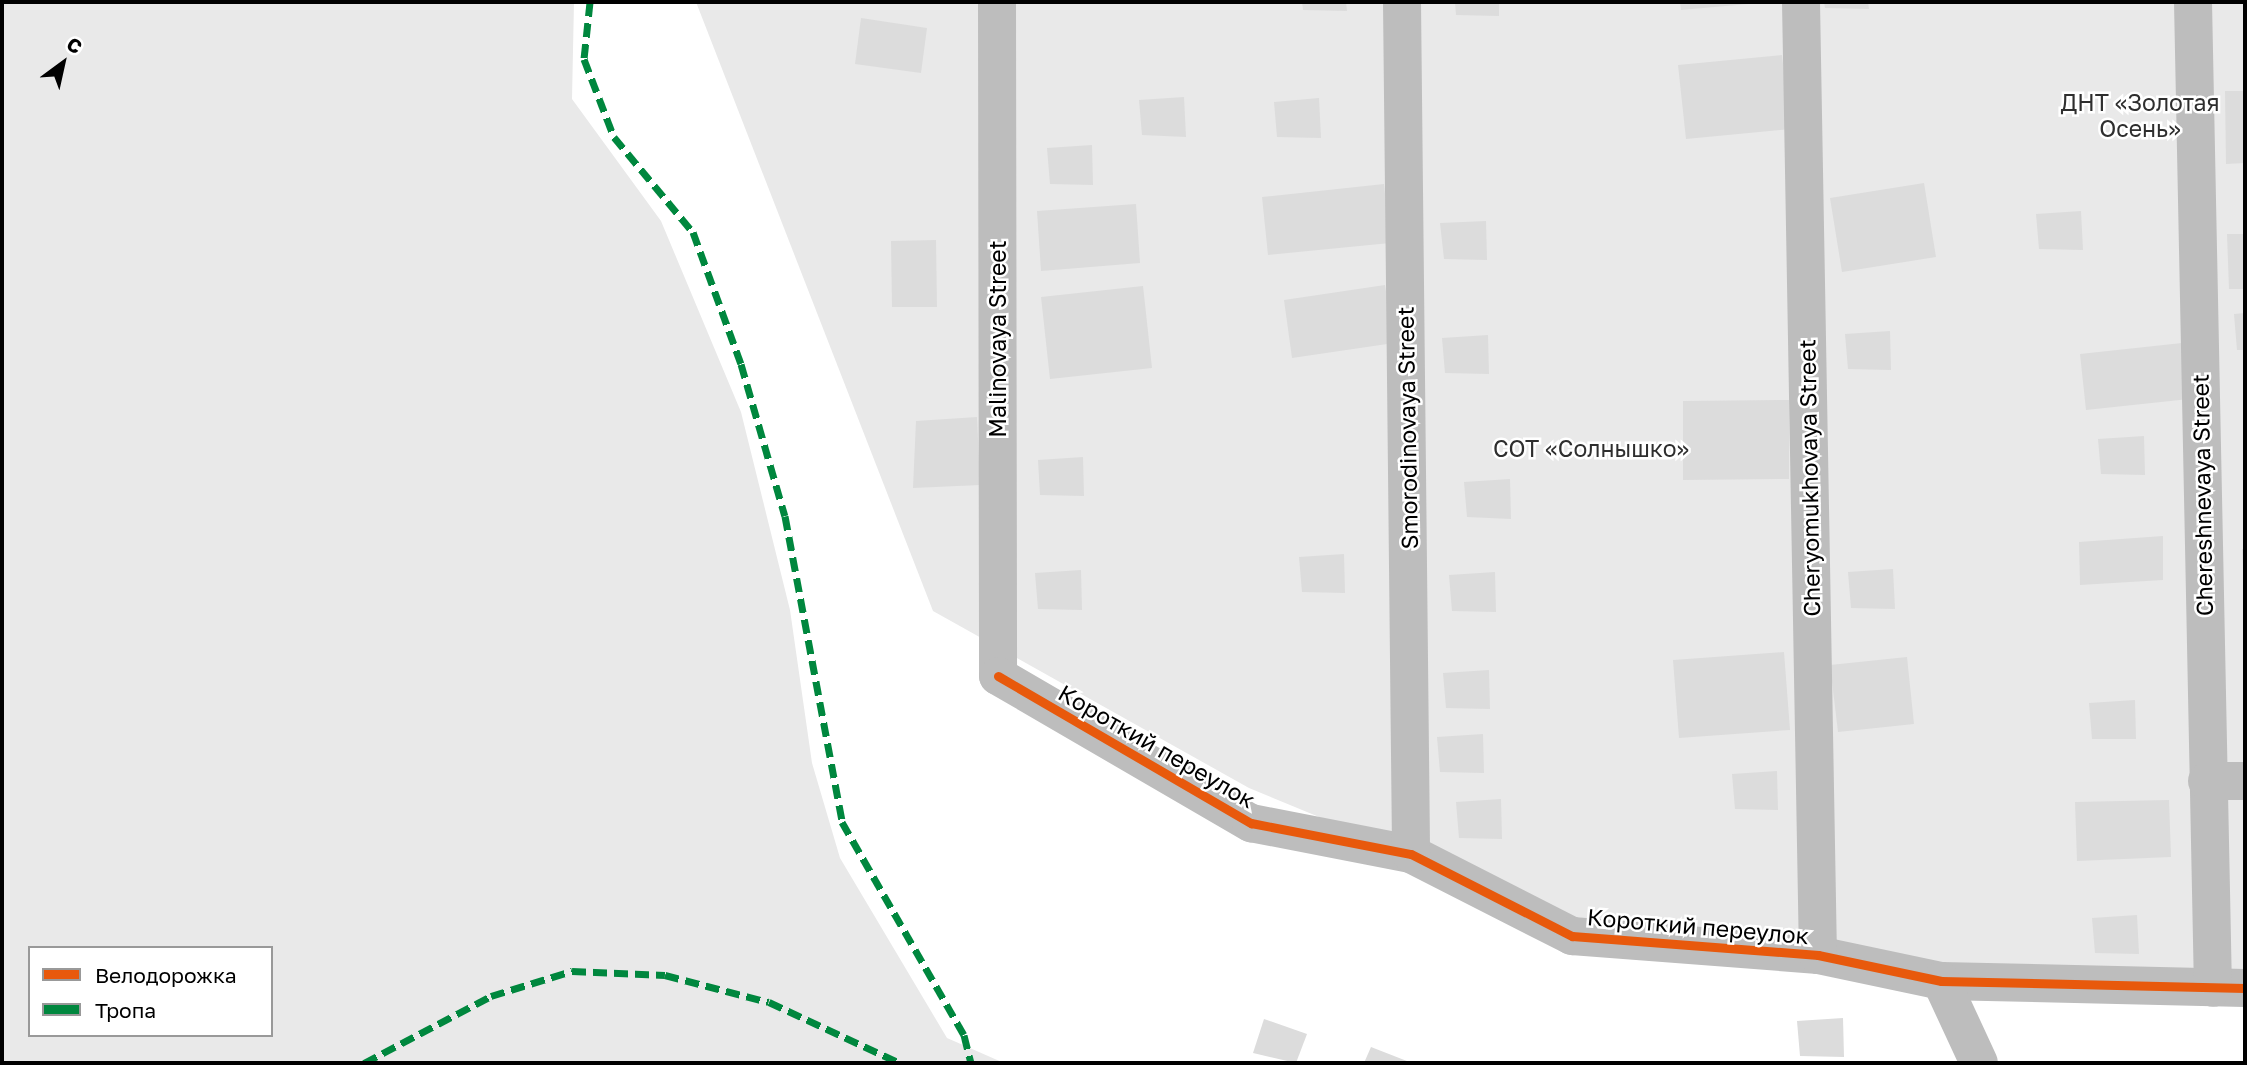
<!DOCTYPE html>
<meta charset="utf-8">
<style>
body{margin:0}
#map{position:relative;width:2247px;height:1065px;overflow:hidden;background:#fff;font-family:"Golos Text",sans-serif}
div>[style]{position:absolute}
.green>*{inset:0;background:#e9e9e9}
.building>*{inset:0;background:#dcdcdc}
.minor>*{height:38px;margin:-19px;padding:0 19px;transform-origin:19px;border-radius:19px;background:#bdbdbd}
.quiet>*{height:7px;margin-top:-3.5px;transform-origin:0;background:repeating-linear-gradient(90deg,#00873e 0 14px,transparent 0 21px)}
.cycleway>*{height:9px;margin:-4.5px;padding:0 4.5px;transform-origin:4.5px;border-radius:4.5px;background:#e8590c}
span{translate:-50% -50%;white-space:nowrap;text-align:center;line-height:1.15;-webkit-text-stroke:5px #fff;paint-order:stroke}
.park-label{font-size:23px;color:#2e2e2e}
.street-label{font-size:23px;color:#000}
.frame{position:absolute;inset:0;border:4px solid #000;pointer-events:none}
.legend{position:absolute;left:28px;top:946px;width:245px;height:91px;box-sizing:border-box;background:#fff;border:2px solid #999;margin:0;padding:9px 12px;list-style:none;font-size:21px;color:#000}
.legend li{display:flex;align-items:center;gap:14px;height:35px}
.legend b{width:35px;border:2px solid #999}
.north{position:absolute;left:28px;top:28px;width:70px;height:70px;-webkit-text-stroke:5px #fff;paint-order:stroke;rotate:33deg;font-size:19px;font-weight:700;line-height:28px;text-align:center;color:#000}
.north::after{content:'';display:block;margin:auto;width:24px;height:32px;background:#000;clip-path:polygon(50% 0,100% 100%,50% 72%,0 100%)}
</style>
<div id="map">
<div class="green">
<div style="clip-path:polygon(evenodd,2px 2px,574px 2px,572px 99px,661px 221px,741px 412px,790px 610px,812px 763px,840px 858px,947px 1038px,1004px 1063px,2px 1063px,2px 2px,30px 948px,271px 948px,271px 1035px,30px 1035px,30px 948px)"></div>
<div style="clip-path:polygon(696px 2px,2245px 2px,2245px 992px,2041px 987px,1569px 920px,1249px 788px,933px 611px)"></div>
</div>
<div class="building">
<div style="clip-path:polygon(1302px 2px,1346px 2px,1347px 11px,1303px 10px)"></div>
<div style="clip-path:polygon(1455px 2px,1499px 2px,1499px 16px,1456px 15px)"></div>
<div style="clip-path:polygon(1680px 2px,1748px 2px,1748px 4px,1681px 10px)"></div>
<div style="clip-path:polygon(1824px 2px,1868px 2px,1869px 9px,1825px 8px)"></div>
<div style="clip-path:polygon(861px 18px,927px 28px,921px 73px,855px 64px)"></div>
<div style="clip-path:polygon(1782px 55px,1790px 129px,1686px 139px,1678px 65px)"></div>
<div style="clip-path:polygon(2225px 91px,2245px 91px,2245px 163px,2226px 164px)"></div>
<div style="clip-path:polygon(1184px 97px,1186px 137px,1142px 135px,1139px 100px)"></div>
<div style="clip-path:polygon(1319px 98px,1321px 138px,1277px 137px,1274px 102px)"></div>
<div style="clip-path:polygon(1092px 145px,1093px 185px,1050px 184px,1047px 148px)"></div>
<div style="clip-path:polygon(1924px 183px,1936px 257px,1842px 272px,1830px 198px)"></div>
<div style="clip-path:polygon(1384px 184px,1390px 243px,1268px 255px,1262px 197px)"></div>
<div style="clip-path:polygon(1136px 204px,1140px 263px,1041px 271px,1037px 211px)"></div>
<div style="clip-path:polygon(2081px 211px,2083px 250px,2039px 249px,2036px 214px)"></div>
<div style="clip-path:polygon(1486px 221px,1487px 260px,1444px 259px,1440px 223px)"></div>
<div style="clip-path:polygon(2227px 234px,2245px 234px,2245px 289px,2229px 289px)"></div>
<div style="clip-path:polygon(936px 240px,937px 307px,892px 307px,891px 241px)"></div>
<div style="clip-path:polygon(1385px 285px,1394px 343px,1292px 358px,1284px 300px)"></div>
<div style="clip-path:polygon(1143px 286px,1152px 368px,1050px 379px,1041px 297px)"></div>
<div style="clip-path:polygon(2245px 313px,2245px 350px,2237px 350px,2234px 314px)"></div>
<div style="clip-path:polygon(1890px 331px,1891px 370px,1848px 369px,1845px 334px)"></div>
<div style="clip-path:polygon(1488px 335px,1489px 374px,1445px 373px,1442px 338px)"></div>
<div style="clip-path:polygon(2182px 343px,2189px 399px,2086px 410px,2080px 354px)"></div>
<div style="clip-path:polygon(1789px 400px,1789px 479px,1683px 480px,1683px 401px)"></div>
<div style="clip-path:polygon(977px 417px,980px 485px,913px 488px,916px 421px)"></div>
<div style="clip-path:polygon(2144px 436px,2145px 475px,2101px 474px,2098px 439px)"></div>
<div style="clip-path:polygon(1083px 457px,1084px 496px,1040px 495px,1038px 460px)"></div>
<div style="clip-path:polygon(1510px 479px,1511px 519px,1467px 517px,1464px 482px)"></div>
<div style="clip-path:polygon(2163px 536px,2163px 580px,2080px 585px,2079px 542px)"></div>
<div style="clip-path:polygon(2242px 549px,2245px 549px,2245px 568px,2243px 568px)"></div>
<div style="clip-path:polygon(1344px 554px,1345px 593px,1302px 592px,1299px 557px)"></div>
<div style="clip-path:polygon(1893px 569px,1895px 609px,1851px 608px,1848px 572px)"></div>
<div style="clip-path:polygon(1081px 570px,1082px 610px,1038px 609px,1035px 573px)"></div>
<div style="clip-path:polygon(1495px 572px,1496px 612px,1452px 611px,1449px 575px)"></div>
<div style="clip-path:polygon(1784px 652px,1790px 730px,1679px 738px,1673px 660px)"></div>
<div style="clip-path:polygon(1907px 657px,1914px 724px,1838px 732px,1830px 665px)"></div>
<div style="clip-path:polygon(1489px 670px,1490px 709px,1446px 708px,1443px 673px)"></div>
<div style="clip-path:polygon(2135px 700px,2136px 739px,2092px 739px,2089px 703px)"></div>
<div style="clip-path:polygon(1483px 734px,1484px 773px,1440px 772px,1437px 737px)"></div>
<div style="clip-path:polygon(1777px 771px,1778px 810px,1735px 809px,1732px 774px)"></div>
<div style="clip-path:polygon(1501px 799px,1502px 839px,1459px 838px,1456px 802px)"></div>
<div style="clip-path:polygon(2169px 800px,2171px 857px,2077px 861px,2075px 802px)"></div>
<div style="clip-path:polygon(2137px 915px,2139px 954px,2095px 953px,2092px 918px)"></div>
<div style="clip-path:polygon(1843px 1018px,1844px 1057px,1800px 1056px,1797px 1021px)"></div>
<div style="clip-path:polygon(1264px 1019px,1307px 1034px,1296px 1063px,1253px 1053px)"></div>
<div style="clip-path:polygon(1371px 1047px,1412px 1063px,1364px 1063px)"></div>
</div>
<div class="minor">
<div style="left:997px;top:2px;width:674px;rotate:89.91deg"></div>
<div style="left:998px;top:676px;width:293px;rotate:30.2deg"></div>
<div style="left:1251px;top:823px;width:163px;rotate:11deg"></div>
<div style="left:1411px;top:854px;width:181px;rotate:27deg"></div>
<div style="left:1572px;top:936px;width:247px;rotate:4.4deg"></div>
<div style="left:1818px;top:955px;width:126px;rotate:11.9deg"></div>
<div style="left:1941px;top:981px;width:304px;rotate:1.3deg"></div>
<div style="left:1402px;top:2px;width:852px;rotate:89.39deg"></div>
<div style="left:1801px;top:2px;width:953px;rotate:88.98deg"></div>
<div style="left:2193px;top:2px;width:986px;rotate:88.84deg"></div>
<div style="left:2207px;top:781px;width:38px"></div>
<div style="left:1941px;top:981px;width:90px;rotate:65.1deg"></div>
</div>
<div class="quiet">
<div style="left:590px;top:2px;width:57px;rotate:96deg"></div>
<div style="left:584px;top:59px;width:84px;rotate:69deg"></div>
<div style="left:614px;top:137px;width:124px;rotate:50.3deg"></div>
<div style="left:693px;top:232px;width:140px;rotate:70deg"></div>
<div style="left:741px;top:364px;width:158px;rotate:73.9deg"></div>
<div style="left:785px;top:516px;width:311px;rotate:79.4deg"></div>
<div style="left:842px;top:822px;width:245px;rotate:60.2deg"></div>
<div style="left:964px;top:1035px;width:29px;rotate:76deg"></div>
<div style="left:364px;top:1063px;width:144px;rotate:-27.8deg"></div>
<div style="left:491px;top:996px;width:85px;rotate:-17.2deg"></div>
<div style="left:572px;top:971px;width:93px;rotate:2.5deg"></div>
<div style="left:665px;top:975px;width:107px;rotate:14.6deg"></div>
<div style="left:769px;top:1002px;width:145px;rotate:25deg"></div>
</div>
<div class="cycleway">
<div style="left:998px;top:676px;width:293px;rotate:30.2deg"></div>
<div style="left:1251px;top:823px;width:163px;rotate:11deg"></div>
<div style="left:1411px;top:854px;width:181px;rotate:27deg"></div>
<div style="left:1572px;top:936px;width:247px;rotate:4.4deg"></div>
<div style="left:1818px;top:955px;width:126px;rotate:11.9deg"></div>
<div style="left:1941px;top:981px;width:304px;rotate:1.3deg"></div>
</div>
<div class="park-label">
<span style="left:2140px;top:115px">ДНТ «Золотая<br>Осень»</span>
<span style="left:1591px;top:448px">СОТ «Солнышко»</span>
</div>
<div class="street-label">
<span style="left:997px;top:339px;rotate:-90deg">Malinovaya Street</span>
<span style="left:1407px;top:428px;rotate:-91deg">Smorodinovaya Street</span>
<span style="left:1809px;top:478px;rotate:-91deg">Cheryomukhovaya Street</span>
<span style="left:2202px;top:495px;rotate:-91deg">Chereshnevaya Street</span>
<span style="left:1157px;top:746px;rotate:30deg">Короткий переулок</span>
<span style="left:1698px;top:926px;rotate:5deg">Короткий переулок</span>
</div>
<div class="frame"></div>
<ul class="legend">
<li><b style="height:9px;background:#e8590c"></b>Велодорожка</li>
<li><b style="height:9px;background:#00873e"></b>Тропа</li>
</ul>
<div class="north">С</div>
</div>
